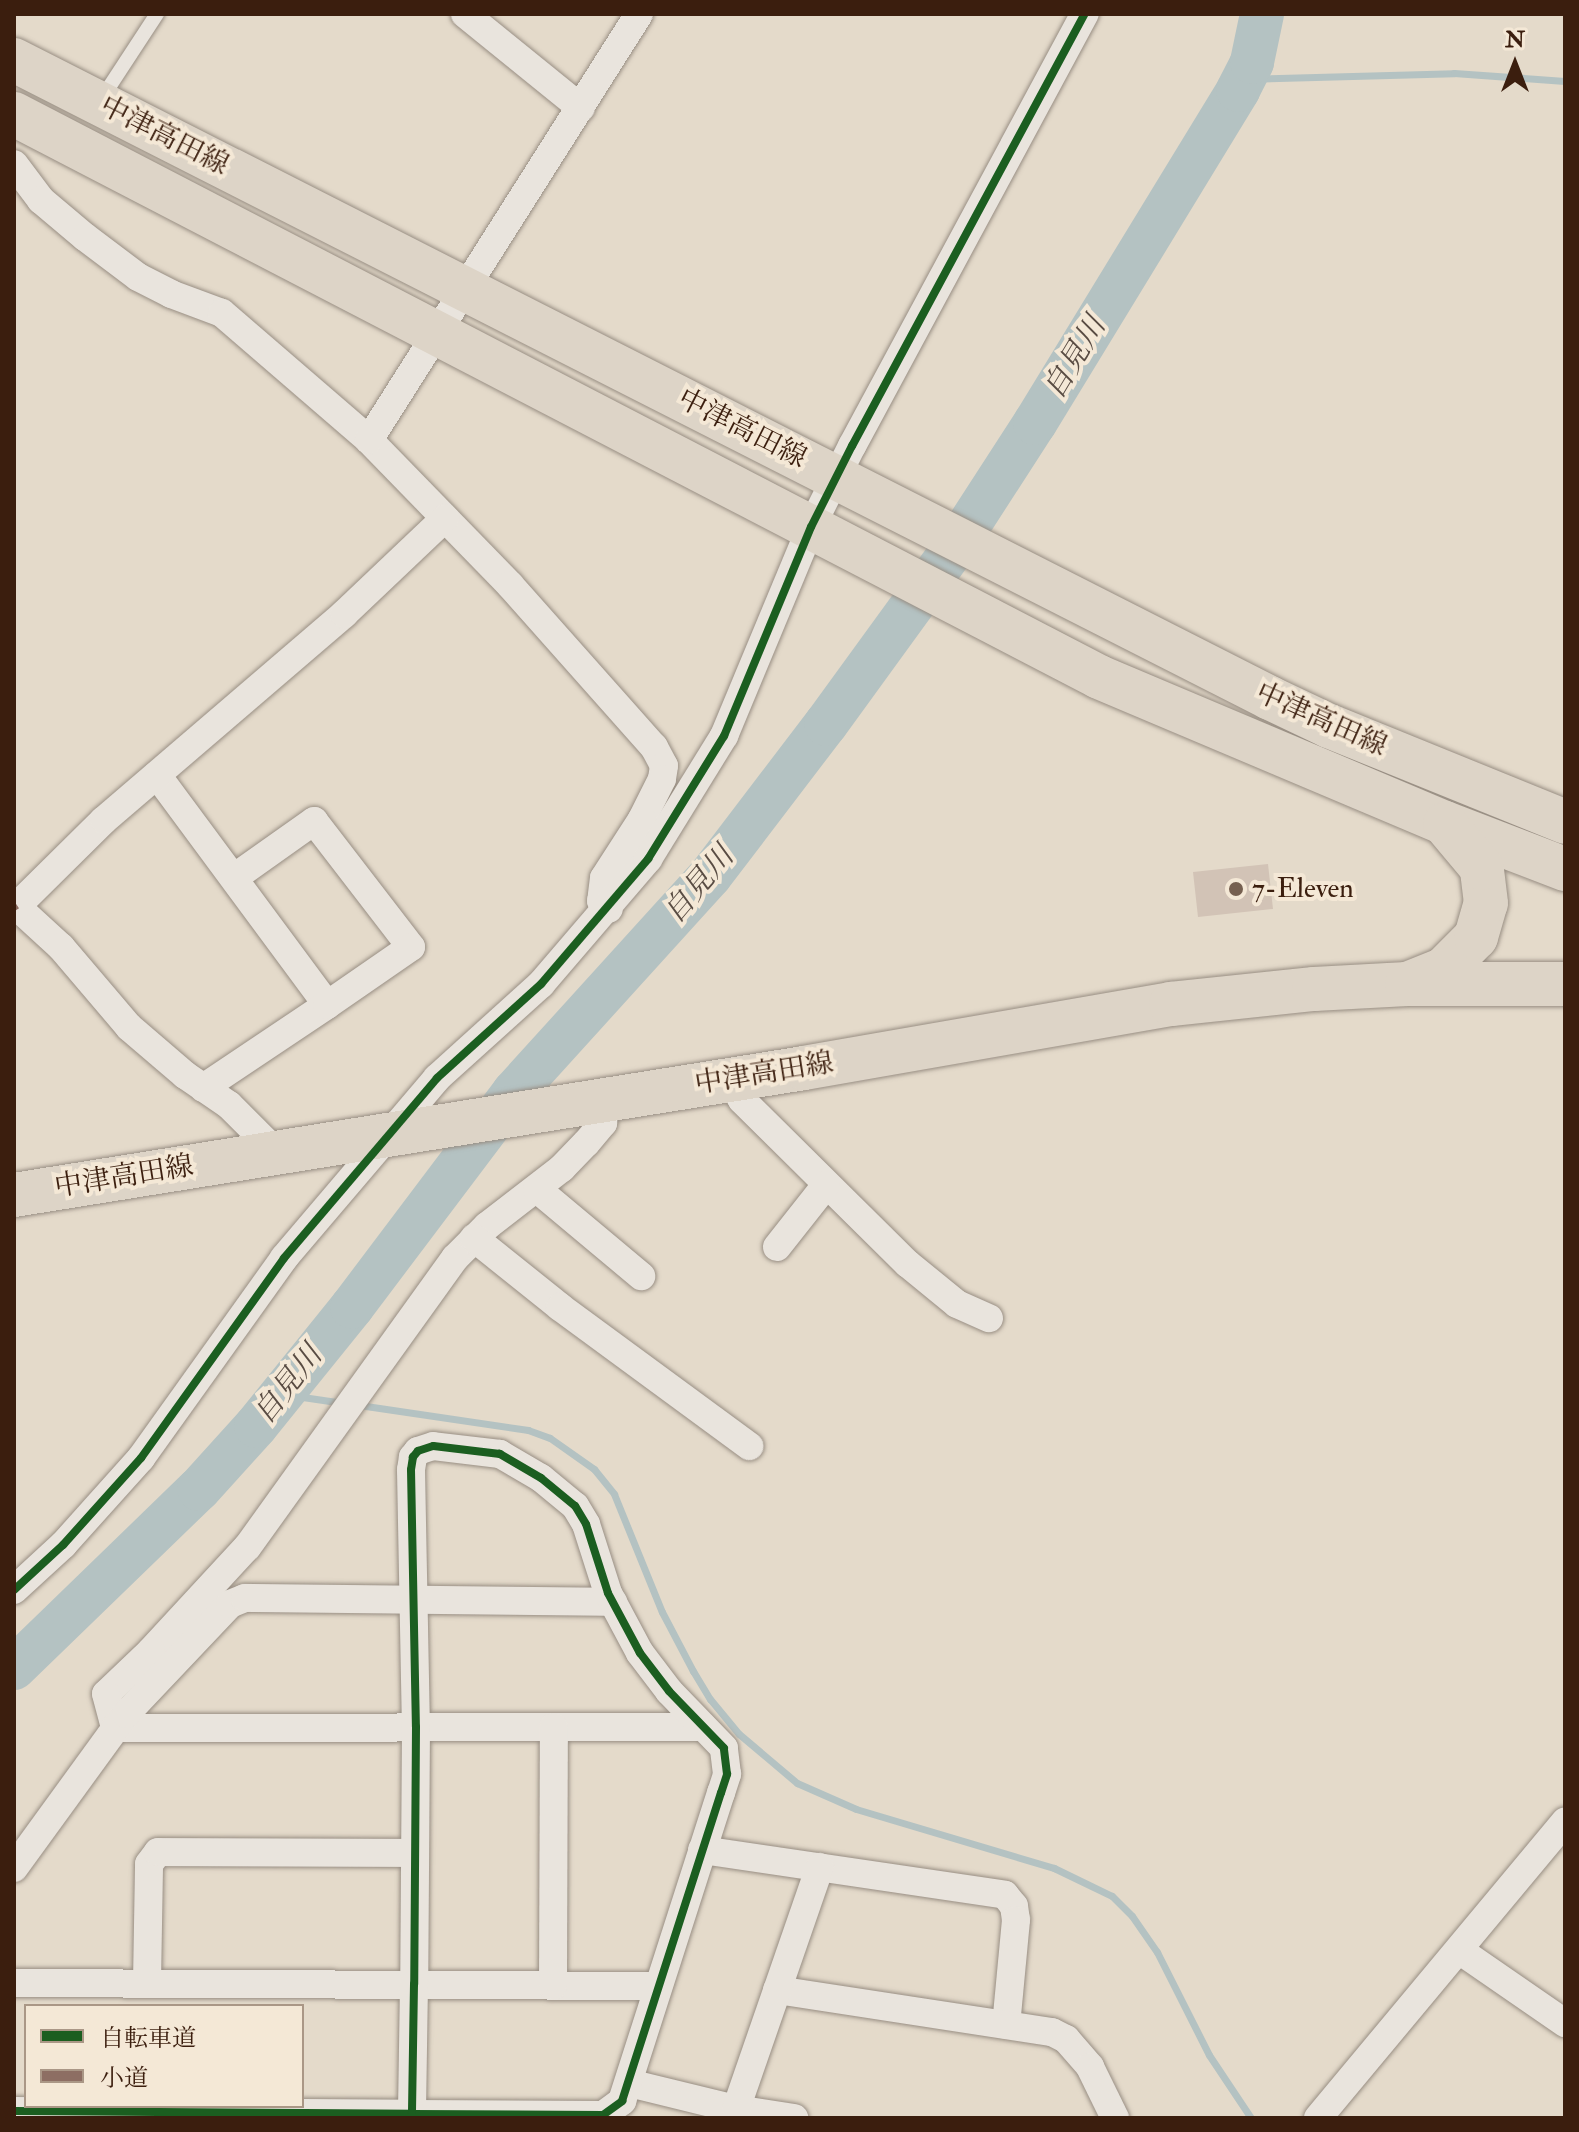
<!DOCTYPE html>
<meta charset="utf-8">
<style>
body{margin:0}
#map{position:relative;width:1579px;height:2132px;overflow:hidden;background:#e4daca;font-family:"IM FELL Double Pica","Noto Serif JP",serif}
div>[style]{position:absolute}
.stream>*{height:7px;margin:-3.5px;padding:0 3.5px;transform-origin:3.5px;border-radius:3.5px;background:#b4c2c2}
.river>*{height:44px;margin:-22px;padding:0 22px;transform-origin:22px;border-radius:22px;background:#b4c2c2}
.building>*{inset:0;background:#d2c3b6}
.roads{filter:drop-shadow(0 0 2px #988e83) drop-shadow(0 0 2px #988e83)}
.service>*{height:14px;margin:-7px;padding:0 7px;transform-origin:7px;border-radius:7px;background:#e9e4dd}
.minor>*{height:28px;margin:-14px;padding:0 14px;transform-origin:14px;border-radius:14px;background:#e9e4dd}
.primary>*{height:44px;margin:-22px;padding:0 22px;transform-origin:22px;border-radius:22px;background:#ddd4c7}
.quiet>*{height:6px;margin-top:-3px;transform-origin:0;background:repeating-linear-gradient(90deg,#8d6e63 0 12px,transparent 0 18px)}
.cycleway>*{height:8px;margin:-4px;padding:0 4px;transform-origin:4px;border-radius:4px;background:#1b5e20}
.dots>*{width:22px;height:22px;translate:-50% -50%;box-sizing:border-box;border:4px solid #f4e8d6;border-radius:50%}
span{translate:-50% -50%;white-space:nowrap;text-align:center;line-height:1.15;-webkit-text-stroke:8px #f4e8d6;paint-order:stroke}
.street-label{font-size:28px;color:#3b1e0e}
.poi-label{font-size:28px;color:#3b1e0e}
.left{translate:0 -50%;text-align:left}
.water-label{font-size:30px;color:#594c43;font-style:italic}
.frame{position:absolute;inset:0;border:16px solid #3b1e0e;pointer-events:none}
.legend{position:absolute;left:24px;top:2004px;width:280px;height:104px;box-sizing:border-box;background:#f4e8d6;border:2px solid #aa9786;margin:0;padding:10px 14px;list-style:none;font-size:24px;color:#3b1e0e}
.legend li{display:flex;align-items:center;gap:16px;height:40px}
.legend b{width:40px;border:2px solid #aa9786}
.north{position:absolute;left:1475px;top:24px;width:80px;height:80px;-webkit-text-stroke:6px #f4e8d6;paint-order:stroke;rotate:0deg;font-size:22px;font-weight:700;line-height:32px;text-align:center;color:#3b1e0e}
.north::after{content:'';display:block;margin:auto;width:28px;height:36px;background:#3b1e0e;clip-path:polygon(50% 0,100% 100%,50% 72%,0 100%)}
</style>
<div id="map">
<div class="stream">
<div style="left:1244px;top:79px;width:210px;rotate:-1.6deg"></div>
<div style="left:1454px;top:73px;width:111px;rotate:4.1deg"></div>
<div style="left:282px;top:1394px;width:62px;rotate:8.4deg"></div>
<div style="left:359px;top:1405px;width:171px;rotate:8.4deg"></div>
<div style="left:528px;top:1430px;width:23px;rotate:20deg"></div>
<div style="left:550px;top:1438px;width:54px;rotate:35.2deg"></div>
<div style="left:594px;top:1469px;width:32px;rotate:51deg"></div>
<div style="left:614px;top:1494px;width:127px;rotate:67.9deg"></div>
<div style="left:662px;top:1612px;width:67px;rotate:62.3deg"></div>
<div style="left:693px;top:1671px;width:33px;rotate:59deg"></div>
<div style="left:710px;top:1699px;width:45px;rotate:50.4deg"></div>
<div style="left:739px;top:1734px;width:76px;rotate:40.2deg"></div>
<div style="left:797px;top:1783px;width:64px;rotate:23.8deg"></div>
<div style="left:856px;top:1809px;width:207px;rotate:16.6deg"></div>
<div style="left:1054px;top:1868px;width:64px;rotate:25.8deg"></div>
<div style="left:1112px;top:1896px;width:28px;rotate:45deg"></div>
<div style="left:1132px;top:1916px;width:44px;rotate:55.2deg"></div>
<div style="left:1157px;top:1952px;width:115px;rotate:63.2deg"></div>
<div style="left:1209px;top:2055px;width:76px;rotate:56.3deg"></div>
</div>
<div class="river">
<div style="left:14px;top:1668px;width:257px;rotate:-44.1deg"></div>
<div style="left:199px;top:1489px;width:85px;rotate:-47.9deg"></div>
<div style="left:256px;top:1426px;width:153px;rotate:-51.1deg"></div>
<div style="left:352px;top:1307px;width:269px;rotate:-53deg"></div>
<div style="left:514px;top:1092px;width:292px;rotate:-47.8deg"></div>
<div style="left:710px;top:876px;width:191px;rotate:-52.7deg"></div>
<div style="left:826px;top:724px;width:218px;rotate:-54deg"></div>
<div style="left:954px;top:548px;width:149px;rotate:-57.1deg"></div>
<div style="left:1035px;top:423px;width:390px;rotate:-58.6deg"></div>
<div style="left:1238px;top:90px;width:31px;rotate:-63deg"></div>
<div style="left:1252px;top:62px;width:49px;rotate:-78.2deg"></div>
</div>
<div class="building">
<div style="clip-path:polygon(1268px 864px,1273px 909px,1198px 917px,1193px 872px)"></div>
</div>
<div class="roads">
<div class="service">
<div style="left:100px;top:101px;width:104px;rotate:-56.8deg"></div>
</div>
<div class="minor">
<div style="left:465px;top:14px;width:149px;rotate:39deg"></div>
<div style="left:14px;top:164px;width:45px;rotate:53.1deg"></div>
<div style="left:41px;top:200px;width:57px;rotate:40.1deg"></div>
<div style="left:85px;top:237px;width:66px;rotate:37deg"></div>
<div style="left:138px;top:277px;width:37px;rotate:27deg"></div>
<div style="left:171px;top:294px;width:54px;rotate:20.4deg"></div>
<div style="left:222px;top:313px;width:194px;rotate:40.8deg"></div>
<div style="left:369px;top:440px;width:202px;rotate:45.8deg"></div>
<div style="left:510px;top:585px;width:217px;rotate:48.4deg"></div>
<div style="left:654px;top:747px;width:21px;rotate:62deg"></div>
<div style="left:664px;top:766px;width:13px;rotate:99deg"></div>
<div style="left:662px;top:779px;width:45px;rotate:116.6deg"></div>
<div style="left:642px;top:819px;width:70px;rotate:122.8deg"></div>
<div style="left:604px;top:878px;width:23px;rotate:97deg"></div>
<div style="left:601px;top:901px;width:11px;rotate:45deg"></div>
<div style="left:369px;top:440px;width:504px;rotate:-57.63deg"></div>
<div style="left:157px;top:775px;width:286px;rotate:53.5deg"></div>
<div style="left:327px;top:1005px;width:149px;rotate:146.2deg"></div>
<div style="left:235px;top:877px;width:97px;rotate:-35.3deg"></div>
<div style="left:314px;top:821px;width:159px;rotate:52.4deg"></div>
<div style="left:411px;top:947px;width:102px;rotate:145.4deg"></div>
<div style="left:14px;top:904px;width:64px;rotate:42.5deg"></div>
<div style="left:61px;top:947px;width:105px;rotate:49.6deg"></div>
<div style="left:129px;top:1027px;width:74px;rotate:40.6deg"></div>
<div style="left:185px;top:1075px;width:53px;rotate:34.3deg"></div>
<div style="left:229px;top:1105px;width:66px;rotate:45deg"></div>
<div style="left:17px;top:906px;width:122px;rotate:-44.7deg"></div>
<div style="left:104px;top:820px;width:316px;rotate:-40.6deg"></div>
<div style="left:344px;top:614px;width:139px;rotate:-43.5deg"></div>
<div style="left:730px;top:1080px;width:23px;rotate:59deg"></div>
<div style="left:742px;top:1100px;width:233px;rotate:44.7deg"></div>
<div style="left:908px;top:1264px;width:63px;rotate:39.2deg"></div>
<div style="left:957px;top:1304px;width:35px;rotate:24deg"></div>
<div style="left:604px;top:1100px;width:23px;rotate:92deg"></div>
<div style="left:603px;top:1123px;width:26px;rotate:130deg"></div>
<div style="left:586px;top:1143px;width:35px;rotate:134deg"></div>
<div style="left:562px;top:1168px;width:95px;rotate:142.3deg"></div>
<div style="left:487px;top:1226px;width:45px;rotate:135deg"></div>
<div style="left:455px;top:1258px;width:356px;rotate:125.7deg"></div>
<div style="left:247px;top:1547px;width:142px;rotate:132.7deg"></div>
<div style="left:151px;top:1651px;width:62px;rotate:136.3deg"></div>
<div style="left:106px;top:1694px;width:35px;rotate:75deg"></div>
<div style="left:115px;top:1728px;width:588px;rotate:-0.1deg"></div>
<div style="left:537px;top:1189px;width:136px;rotate:39.9deg"></div>
<div style="left:474px;top:1238px;width:110px;rotate:38.7deg"></div>
<div style="left:560px;top:1307px;width:235px;rotate:36.3deg"></div>
<div style="left:777px;top:1247px;width:79px;rotate:-51.7deg"></div>
<div style="left:14px;top:1590px;width:67px;rotate:-42.6deg"></div>
<div style="left:63px;top:1545px;width:117px;rotate:-48.1deg"></div>
<div style="left:141px;top:1458px;width:246px;rotate:-54.4deg"></div>
<div style="left:284px;top:1258px;width:236px;rotate:-49.6deg"></div>
<div style="left:437px;top:1078px;width:140px;rotate:-42.1deg"></div>
<div style="left:541px;top:984px;width:165px;rotate:-49.4deg"></div>
<div style="left:648px;top:859px;width:145px;rotate:-58.3deg"></div>
<div style="left:724px;top:736px;width:226px;rotate:-67.4deg"></div>
<div style="left:811px;top:527px;width:91px;rotate:-63.2deg"></div>
<div style="left:852px;top:446px;width:491px;rotate:-61.7deg"></div>
<div style="left:702px;top:1850px;width:306px;rotate:8.4deg"></div>
<div style="left:1005px;top:1895px;width:14px;rotate:51deg"></div>
<div style="left:1014px;top:1906px;width:14px;rotate:82deg"></div>
<div style="left:1016px;top:1920px;width:105px;rotate:95.4deg"></div>
<div style="left:14px;top:1868px;width:190px;rotate:-54deg"></div>
<div style="left:126px;top:1714px;width:151px;rotate:-46.6deg"></div>
<div style="left:230px;top:1604px;width:16px;rotate:-22deg"></div>
<div style="left:245px;top:1598px;width:368px;rotate:0.6deg"></div>
<div style="left:1459px;top:1950px;width:129px;rotate:34.6deg"></div>
<div style="left:147px;top:1982px;width:118px;rotate:-89deg"></div>
<div style="left:149px;top:1864px;width:15px;rotate:-53deg"></div>
<div style="left:158px;top:1852px;width:256px;rotate:0.2deg"></div>
<div style="left:14px;top:1983px;width:644px;rotate:0.27deg"></div>
<div style="left:553px;top:1986px;width:259px;rotate:-89.8deg"></div>
<div style="left:777px;top:1990px;width:278px;rotate:8.7deg"></div>
<div style="left:1052px;top:2032px;width:16px;rotate:27deg"></div>
<div style="left:1066px;top:2039px;width:37px;rotate:49deg"></div>
<div style="left:1090px;top:2067px;width:57px;rotate:63.9deg"></div>
<div style="left:629px;top:2083px;width:110px;rotate:13.7deg"></div>
<div style="left:736px;top:2109px;width:59px;rotate:8.8deg"></div>
<div style="left:736px;top:2109px;width:256px;rotate:-70.9deg"></div>
<div style="left:14px;top:2111px;width:398px;rotate:0.4deg"></div>
<div style="left:412px;top:2114px;width:191px;rotate:0.3deg"></div>
<div style="left:603px;top:2115px;width:24px;rotate:-36deg"></div>
<div style="left:622px;top:2101px;width:324px;rotate:-72.2deg"></div>
<div style="left:721px;top:1793px;width:20px;rotate:-72deg"></div>
<div style="left:727px;top:1774px;width:26px;rotate:-97deg"></div>
<div style="left:724px;top:1748px;width:79px;rotate:-134deg"></div>
<div style="left:669px;top:1691px;width:48px;rotate:-127.3deg"></div>
<div style="left:640px;top:1653px;width:68px;rotate:-118.1deg"></div>
<div style="left:608px;top:1593px;width:72px;rotate:-107.7deg"></div>
<div style="left:586px;top:1524px;width:21px;rotate:-121deg"></div>
<div style="left:575px;top:1506px;width:44px;rotate:-140.5deg"></div>
<div style="left:541px;top:1478px;width:48px;rotate:-149.7deg"></div>
<div style="left:500px;top:1454px;width:67px;rotate:-173.2deg"></div>
<div style="left:433px;top:1446px;width:16px;rotate:162deg"></div>
<div style="left:418px;top:1451px;width:8px;rotate:130deg"></div>
<div style="left:413px;top:1457px;width:13px;rotate:99deg"></div>
<div style="left:411px;top:1470px;width:257px;rotate:88.9deg"></div>
<div style="left:416px;top:1727px;width:257px;rotate:90.4deg"></div>
<div style="left:414px;top:1984px;width:130px;rotate:90.9deg"></div>
<div style="left:412px;top:2114px;width:4px;rotate:90deg"></div>
<div style="left:1318px;top:2118px;width:386px;rotate:-50.2deg"></div>
</div>
<div class="primary">
<div style="left:14px;top:60px;width:1409px;rotate:26.93deg"></div>
<div style="left:1270px;top:698px;width:65px;rotate:25.4deg"></div>
<div style="left:1329px;top:726px;width:255px;rotate:22.1deg"></div>
<div style="left:14px;top:114px;width:1222px;rotate:27.42deg"></div>
<div style="left:1099px;top:677px;width:376px;rotate:22.9deg"></div>
<div style="left:1445px;top:823px;width:129px;rotate:21deg"></div>
<div style="left:1410px;top:983px;width:37px;rotate:-22deg"></div>
<div style="left:1444px;top:969px;width:45px;rotate:-45deg"></div>
<div style="left:1476px;top:937px;width:35px;rotate:-74deg"></div>
<div style="left:1486px;top:903px;width:35px;rotate:-97deg"></div>
<div style="left:1482px;top:868px;width:57px;rotate:-130.1deg"></div>
<div style="left:14px;top:1195px;width:800px;rotate:-9.13deg"></div>
<div style="left:804px;top:1068px;width:373px;rotate:-9.9deg"></div>
<div style="left:1171px;top:1004px;width:144px;rotate:-6deg"></div>
<div style="left:1314px;top:989px;width:93px;rotate:-3.1deg"></div>
<div style="left:1407px;top:984px;width:158px"></div>
</div>
</div>
<div class="quiet">
<div style="left:14px;top:908px;width:4px;rotate:-34deg"></div>
</div>
<div class="cycleway">
<div style="left:14px;top:1590px;width:67px;rotate:-42.6deg"></div>
<div style="left:63px;top:1545px;width:117px;rotate:-48.1deg"></div>
<div style="left:141px;top:1458px;width:246px;rotate:-54.4deg"></div>
<div style="left:284px;top:1258px;width:236px;rotate:-49.6deg"></div>
<div style="left:437px;top:1078px;width:140px;rotate:-42.1deg"></div>
<div style="left:541px;top:984px;width:165px;rotate:-49.4deg"></div>
<div style="left:648px;top:859px;width:145px;rotate:-58.3deg"></div>
<div style="left:724px;top:736px;width:226px;rotate:-67.4deg"></div>
<div style="left:811px;top:527px;width:91px;rotate:-63.2deg"></div>
<div style="left:852px;top:446px;width:491px;rotate:-61.7deg"></div>
<div style="left:14px;top:2111px;width:398px;rotate:0.4deg"></div>
<div style="left:412px;top:2114px;width:191px;rotate:0.3deg"></div>
<div style="left:603px;top:2115px;width:24px;rotate:-36deg"></div>
<div style="left:622px;top:2101px;width:324px;rotate:-72.2deg"></div>
<div style="left:721px;top:1793px;width:20px;rotate:-72deg"></div>
<div style="left:727px;top:1774px;width:26px;rotate:-97deg"></div>
<div style="left:724px;top:1748px;width:79px;rotate:-134deg"></div>
<div style="left:669px;top:1691px;width:48px;rotate:-127.3deg"></div>
<div style="left:640px;top:1653px;width:68px;rotate:-118.1deg"></div>
<div style="left:608px;top:1593px;width:72px;rotate:-107.7deg"></div>
<div style="left:586px;top:1524px;width:21px;rotate:-121deg"></div>
<div style="left:575px;top:1506px;width:44px;rotate:-140.5deg"></div>
<div style="left:541px;top:1478px;width:48px;rotate:-149.7deg"></div>
<div style="left:500px;top:1454px;width:67px;rotate:-173.2deg"></div>
<div style="left:433px;top:1446px;width:16px;rotate:162deg"></div>
<div style="left:418px;top:1451px;width:8px;rotate:130deg"></div>
<div style="left:413px;top:1457px;width:13px;rotate:99deg"></div>
<div style="left:411px;top:1470px;width:257px;rotate:88.9deg"></div>
<div style="left:416px;top:1727px;width:257px;rotate:90.4deg"></div>
<div style="left:414px;top:1984px;width:130px;rotate:90.9deg"></div>
<div style="left:412px;top:2114px;width:4px;rotate:90deg"></div>
</div>
<div class="dots">
<div style="left:1236px;top:889px;background:#766050"></div>
</div>
<div class="street-label">
<span style="left:164px;top:136px;rotate:27deg">中津高田線</span>
<span style="left:742px;top:429px;rotate:27deg">中津高田線</span>
<span style="left:1321px;top:720px;rotate:24deg">中津高田線</span>
<span style="left:764px;top:1074px;rotate:-9deg">中津高田線</span>
<span style="left:124px;top:1177px;rotate:-9deg">中津高田線</span>
</div>
<div class="poi-label">
<span class="left" style="left:1252px;top:889px">7-Eleven</span>
</div>
<div class="water-label">
<span style="left:1075px;top:358px;rotate:-59deg">自見川</span>
<span style="left:699px;top:885px;rotate:-50deg">自見川</span>
<span style="left:288px;top:1385px;rotate:-52deg">自見川</span>
</div>
<div class="frame"></div>
<ul class="legend">
<li><b style="height:10px;background:#1b5e20"></b>自転車道</li>
<li><b style="height:10px;background:#8d6e63"></b>小道</li>
</ul>
<div class="north">N</div>
</div>
